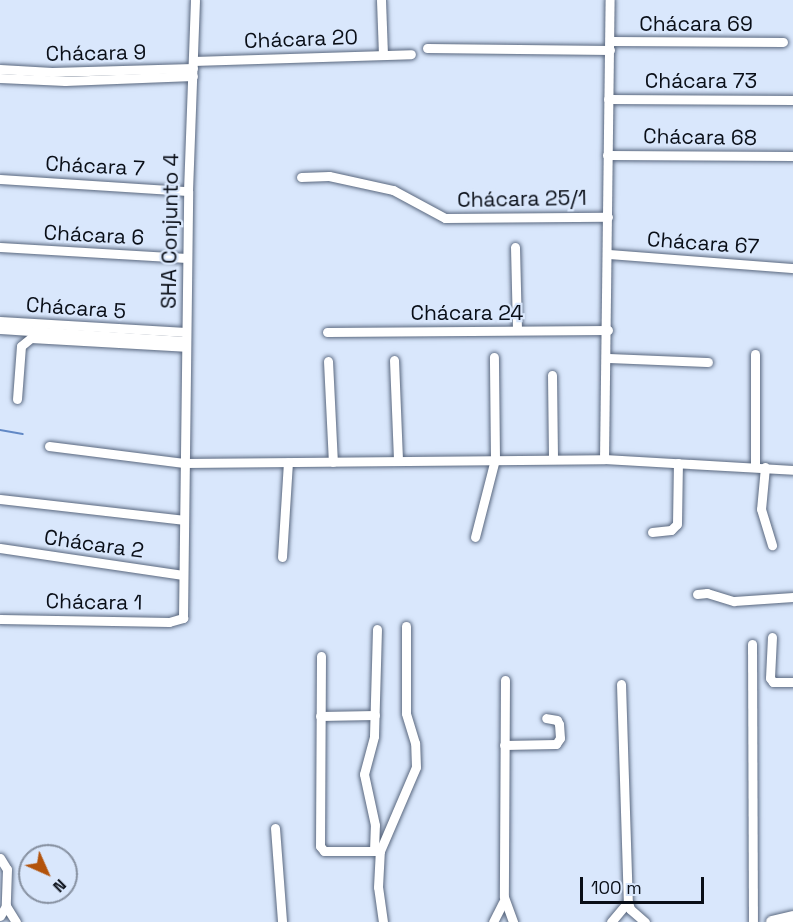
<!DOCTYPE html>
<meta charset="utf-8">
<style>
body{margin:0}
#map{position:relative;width:793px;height:922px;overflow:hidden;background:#d9e7fc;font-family:"Space Grotesk",sans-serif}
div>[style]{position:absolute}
.stream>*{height:2px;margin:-1px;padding:0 1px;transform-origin:1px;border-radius:1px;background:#6188c5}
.roads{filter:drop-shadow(0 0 2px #59677e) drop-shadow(0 0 2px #59677e)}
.minor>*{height:9px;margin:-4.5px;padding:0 4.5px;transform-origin:4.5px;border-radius:4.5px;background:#fff}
.major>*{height:12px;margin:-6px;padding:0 6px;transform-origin:6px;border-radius:6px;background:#fff}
span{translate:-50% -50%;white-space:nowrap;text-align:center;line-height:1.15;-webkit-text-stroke:4.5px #d9e7fc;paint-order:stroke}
.street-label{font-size:21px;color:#090e17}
.north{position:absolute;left:18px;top:844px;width:60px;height:60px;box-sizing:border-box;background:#d9e7fc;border:2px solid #8690a0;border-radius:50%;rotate:135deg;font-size:16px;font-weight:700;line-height:24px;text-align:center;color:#090e17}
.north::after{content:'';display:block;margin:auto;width:21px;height:27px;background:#b3530b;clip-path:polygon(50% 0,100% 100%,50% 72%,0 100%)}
.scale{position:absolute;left:580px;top:877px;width:124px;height:27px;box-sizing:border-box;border:3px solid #090e17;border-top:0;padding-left:8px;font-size:18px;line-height:21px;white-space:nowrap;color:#090e17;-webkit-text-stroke:4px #d9e7fc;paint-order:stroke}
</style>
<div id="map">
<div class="stream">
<div style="left:0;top:430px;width:23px;rotate:10deg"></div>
</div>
<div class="roads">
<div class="minor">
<div style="left:381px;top:0;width:54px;rotate:87.9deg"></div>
<div style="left:610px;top:41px;width:173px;rotate:0.3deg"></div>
<div style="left:427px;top:48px;width:183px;rotate:0.6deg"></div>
<div style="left:193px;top:61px;width:218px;rotate:-1.8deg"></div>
<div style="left:0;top:69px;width:52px;rotate:3.3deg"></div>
<div style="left:52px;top:72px;width:141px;rotate:-1.6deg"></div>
<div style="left:0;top:78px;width:65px;rotate:2.6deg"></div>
<div style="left:65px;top:81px;width:128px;rotate:-2.2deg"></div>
<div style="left:608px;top:99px;width:185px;rotate:0.3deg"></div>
<div style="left:607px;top:155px;width:186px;rotate:0.3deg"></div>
<div style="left:301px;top:177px;width:28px;rotate:-2deg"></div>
<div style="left:329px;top:176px;width:66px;rotate:12.3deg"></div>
<div style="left:393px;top:190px;width:59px;rotate:28.3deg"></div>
<div style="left:445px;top:218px;width:163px;rotate:-0.4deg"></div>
<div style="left:0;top:179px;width:188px;rotate:3.7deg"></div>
<div style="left:0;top:247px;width:187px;rotate:3.4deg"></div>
<div style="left:515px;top:247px;width:83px;rotate:88.6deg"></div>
<div style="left:610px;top:254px;width:184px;rotate:4.4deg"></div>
<div style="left:0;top:321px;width:186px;rotate:3.4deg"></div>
<div style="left:0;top:329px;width:185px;rotate:3.7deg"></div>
<div style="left:327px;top:332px;width:281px;rotate:-0.4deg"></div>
<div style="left:755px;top:354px;width:112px;rotate:90deg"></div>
<div style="left:607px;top:358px;width:101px;rotate:2.3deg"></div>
<div style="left:394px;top:360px;width:100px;rotate:87.7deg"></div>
<div style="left:328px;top:361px;width:101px;rotate:87.2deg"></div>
<div style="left:552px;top:375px;width:84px;rotate:89.3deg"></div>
<div style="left:17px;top:399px;width:53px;rotate:-85.7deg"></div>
<div style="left:21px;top:346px;width:13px;rotate:-39deg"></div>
<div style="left:31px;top:338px;width:154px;rotate:3.3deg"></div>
<div style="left:49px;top:446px;width:136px;rotate:7.2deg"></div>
<div style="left:184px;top:463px;width:420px;rotate:-0.5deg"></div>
<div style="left:604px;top:459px;width:189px;rotate:3.3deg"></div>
<div style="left:604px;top:459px;width:459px;rotate:-89.3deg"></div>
<div style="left:765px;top:467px;width:42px;rotate:95.4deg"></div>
<div style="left:761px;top:509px;width:38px;rotate:73deg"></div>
<div style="left:0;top:499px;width:184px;rotate:6.5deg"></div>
<div style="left:652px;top:532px;width:19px;rotate:-6deg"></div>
<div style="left:671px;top:530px;width:8px;rotate:-45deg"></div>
<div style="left:677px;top:524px;width:61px;rotate:-89.1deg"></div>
<div style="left:475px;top:537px;width:81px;rotate:-75.6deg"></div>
<div style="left:495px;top:459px;width:102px;rotate:-90.6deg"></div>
<div style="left:0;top:548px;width:185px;rotate:8.4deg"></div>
<div style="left:282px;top:557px;width:95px;rotate:-86.4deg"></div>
<div style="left:697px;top:594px;width:10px;rotate:-6deg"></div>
<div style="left:707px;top:593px;width:28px;rotate:17deg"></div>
<div style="left:734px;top:601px;width:59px;rotate:-3.9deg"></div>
<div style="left:0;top:619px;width:169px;rotate:1deg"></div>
<div style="left:169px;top:622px;width:15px;rotate:-16deg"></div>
<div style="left:183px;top:618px;width:427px;rotate:-89.3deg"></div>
<div style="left:188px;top:191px;width:191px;rotate:-87.9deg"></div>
<div style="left:772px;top:637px;width:41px;rotate:92.8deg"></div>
<div style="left:770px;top:678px;width:5px;rotate:53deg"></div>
<div style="left:773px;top:682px;width:20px"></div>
<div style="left:752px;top:644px;width:278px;rotate:89.8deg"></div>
<div style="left:321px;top:656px;width:190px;rotate:90.3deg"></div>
<div style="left:320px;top:846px;width:6px;rotate:51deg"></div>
<div style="left:324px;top:851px;width:56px"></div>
<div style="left:505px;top:680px;width:217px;rotate:90.3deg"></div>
<div style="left:504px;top:897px;width:27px;rotate:70deg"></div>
<div style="left:621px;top:684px;width:218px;rotate:88.2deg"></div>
<div style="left:628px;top:902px;width:7px;rotate:74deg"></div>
<div style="left:630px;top:909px;width:20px;rotate:41deg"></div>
<div style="left:320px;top:716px;width:55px;rotate:-1deg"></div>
<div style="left:504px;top:745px;width:52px;rotate:-1.1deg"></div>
<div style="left:556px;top:744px;width:7px;rotate:-56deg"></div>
<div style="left:560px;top:738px;width:14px;rotate:-94deg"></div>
<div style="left:559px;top:724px;width:4px;rotate:-117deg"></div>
<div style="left:557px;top:720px;width:11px;rotate:-170deg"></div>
<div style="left:275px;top:828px;width:94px;rotate:85.7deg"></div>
<div style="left:374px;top:851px;width:26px;rotate:-88deg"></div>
<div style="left:375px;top:825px;width:52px;rotate:-102.2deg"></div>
<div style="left:364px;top:774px;width:39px;rotate:-75deg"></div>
<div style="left:374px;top:736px;width:107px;rotate:-88.4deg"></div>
<div style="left:0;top:858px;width:13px;rotate:58deg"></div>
<div style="left:7px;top:869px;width:37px;rotate:92deg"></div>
<div style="left:6px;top:906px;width:19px;rotate:58deg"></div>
<div style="left:0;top:916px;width:12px;rotate:-59deg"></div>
<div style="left:383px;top:922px;width:35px;rotate:-98deg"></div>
<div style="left:378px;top:887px;width:36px;rotate:-87deg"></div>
<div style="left:380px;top:851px;width:91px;rotate:-66.8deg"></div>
<div style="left:416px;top:767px;width:24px;rotate:-92deg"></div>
<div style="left:415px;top:743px;width:31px;rotate:-107deg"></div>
<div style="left:406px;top:713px;width:87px;rotate:-90deg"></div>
<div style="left:493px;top:922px;width:22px;rotate:-63deg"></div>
<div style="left:611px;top:922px;width:26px;rotate:-50deg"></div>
</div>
<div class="major">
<div style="left:772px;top:922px;width:22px;rotate:-13deg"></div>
</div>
</div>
<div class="street-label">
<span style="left:696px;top:24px">Chácara 69</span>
<span style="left:301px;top:39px;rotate:-2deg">Chácara 20</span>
<span style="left:96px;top:53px;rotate:-1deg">Chácara 9</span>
<span style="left:701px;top:81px">Chácara 73</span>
<span style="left:700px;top:137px;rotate:1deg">Chácara 68</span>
<span style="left:95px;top:166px;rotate:3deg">Chácara 7</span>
<span style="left:522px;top:199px;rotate:-1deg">Chácara 25/1</span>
<span style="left:170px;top:231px;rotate:-89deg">SHA Conjunto 4</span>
<span style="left:94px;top:235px;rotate:3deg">Chácara 6</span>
<span style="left:703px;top:243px;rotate:4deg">Chácara 67</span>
<span style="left:76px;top:308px;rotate:4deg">Chácara 5</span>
<span style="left:467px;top:313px">Chácara 24</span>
<span style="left:94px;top:544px;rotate:8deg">Chácara 2</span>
<span style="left:94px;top:602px;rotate:1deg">Chácara 1</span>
</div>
<div class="north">N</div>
<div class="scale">100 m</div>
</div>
